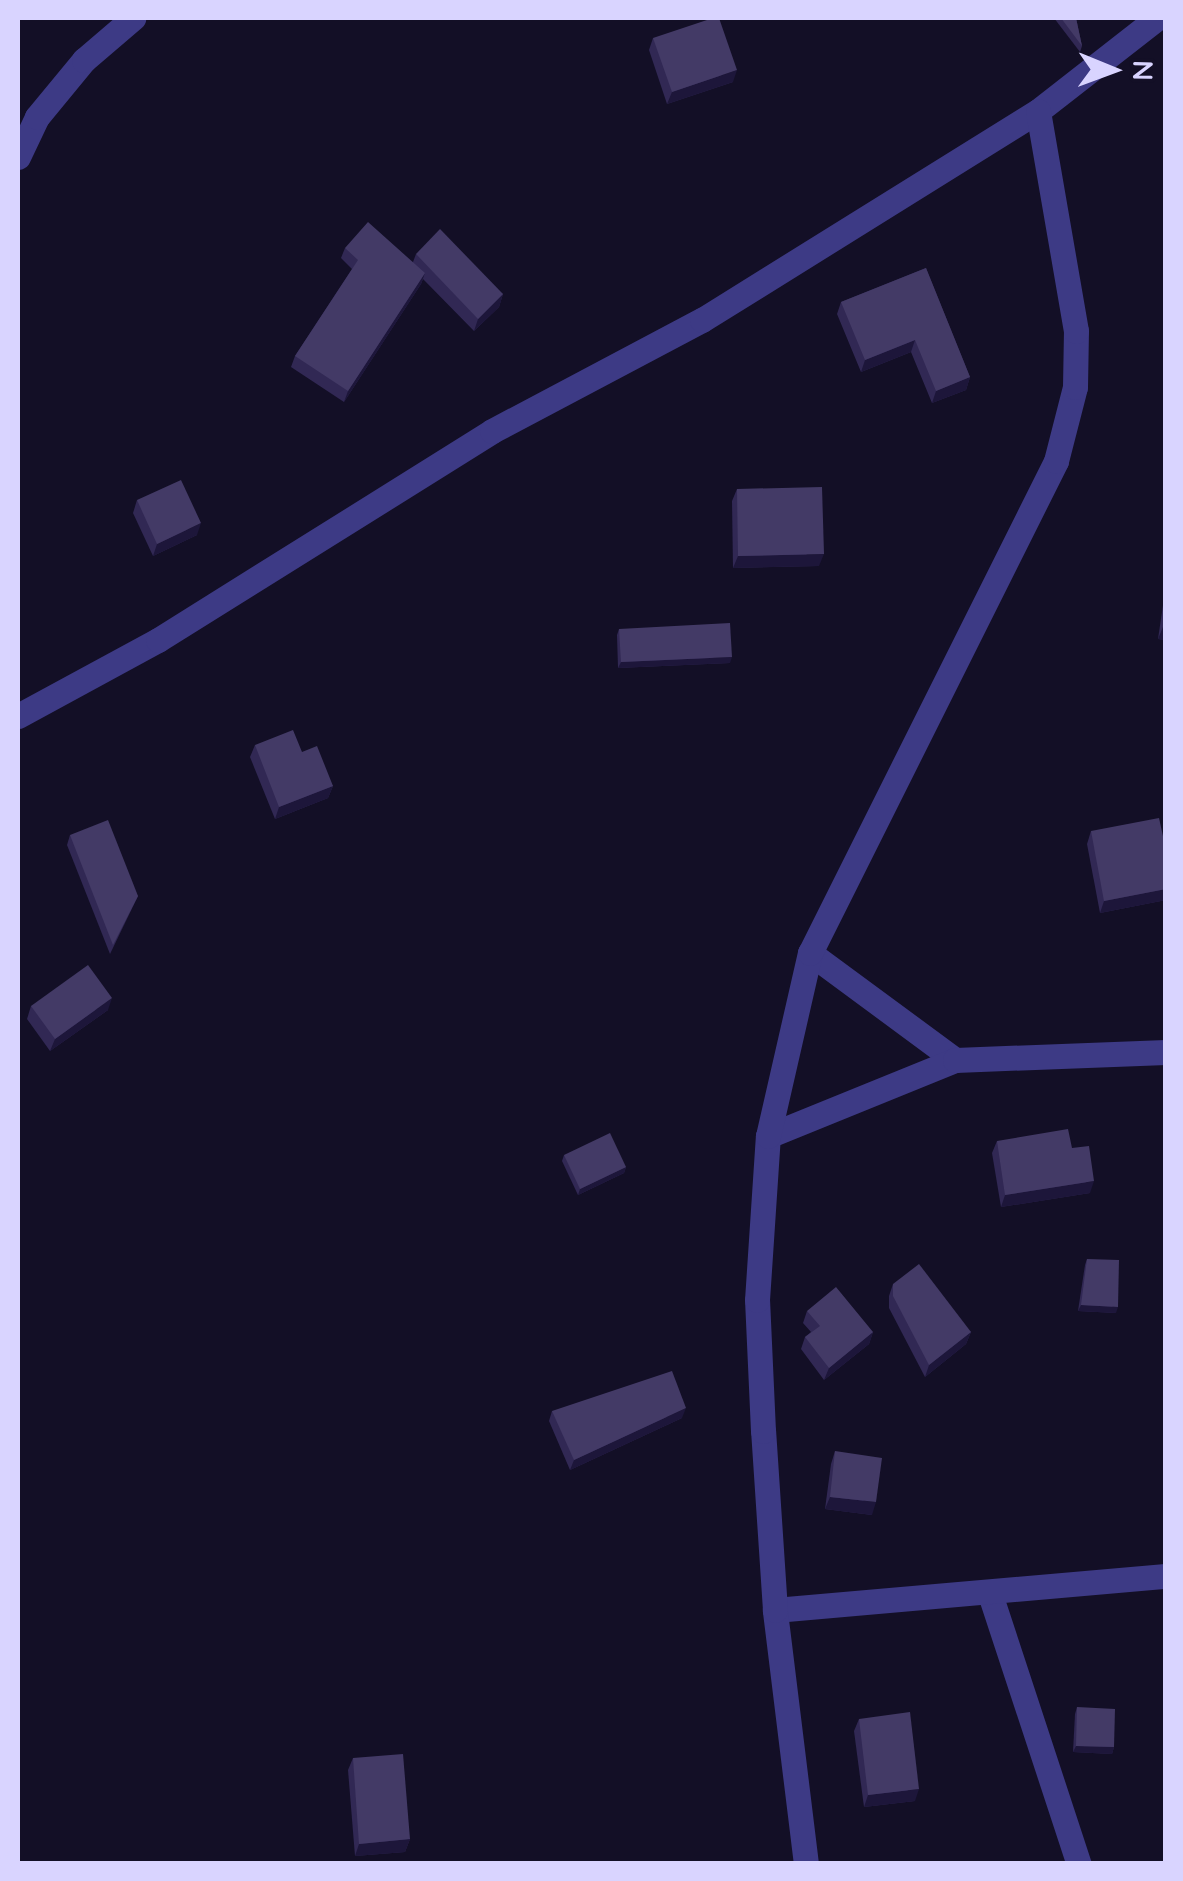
<!DOCTYPE html>
<style>
body{margin:0}
#map{position:relative;width:1183px;height:1881px;overflow:hidden;background:#130f26;font-family:Quicksand,sans-serif}
div>[style]{position:absolute}
.street>*{height:25px;margin:-12.5px;padding:0 12.5px;transform-origin:12.5px;border-radius:12.5px;background:#3d3a85}
.wall>*{inset:0;background:#312854}
.shaded-wall>*{inset:0;background:#1d163a}
.building>*{inset:0;background:#433a66}
span{translate:-50% -50%;white-space:nowrap;text-align:center;line-height:1.15;-webkit-text-stroke:8px #130f26;paint-order:stroke}
.frame{position:absolute;inset:0;border:20px solid #d9d4ff;pointer-events:none}
.north{position:absolute;left:1063px;top:20px;width:100px;height:100px;-webkit-text-stroke:8px #130f26;paint-order:stroke;rotate:91deg;font-size:28px;font-weight:700;line-height:40px;text-align:center;color:#d9d4ff}
.north::after{content:'';display:block;margin:auto;width:35px;height:45px;background:#d9d4ff;clip-path:polygon(50% 0,100% 100%,50% 72%,0 100%)}
</style>
<div id="map">
<div class="street">
<div style="left:18px;top:157px;width:44px;rotate:-64.6deg"></div>
<div style="left:37px;top:117px;width:74px;rotate:-50.5deg"></div>
<div style="left:84px;top:60px;width:65px;rotate:-40.6deg"></div>
<div style="left:18px;top:716px;width:159px;rotate:-28.5deg"></div>
<div style="left:158px;top:640px;width:394px;rotate:-32deg"></div>
<div style="left:492px;top:431px;width:238px;rotate:-27.9deg"></div>
<div style="left:702px;top:320px;width:396px;rotate:-31.9deg"></div>
<div style="left:1038px;top:111px;width:151px;rotate:-38deg"></div>
<div style="left:810px;top:953px;width:180px;rotate:36.4deg"></div>
<div style="left:768px;top:1136px;width:202px;rotate:-22.1deg"></div>
<div style="left:955px;top:1060px;width:211px;rotate:-2.2deg"></div>
<div style="left:990px;top:1594px;width:284px;rotate:71.8deg"></div>
<div style="left:775px;top:1610px;width:392px;rotate:-5deg"></div>
<div style="left:806px;top:1864px;width:256px;rotate:-97deg"></div>
<div style="left:775px;top:1610px;width:179px;rotate:-93.8deg"></div>
<div style="left:763px;top:1431px;width:131px;rotate:-92.6deg"></div>
<div style="left:757px;top:1300px;width:164px;rotate:-86.2deg"></div>
<div style="left:768px;top:1136px;width:188px;rotate:-77.1deg"></div>
<div style="left:810px;top:953px;width:550px;rotate:-63.43deg"></div>
<div style="left:1056px;top:461px;width:76px;rotate:-75.6deg"></div>
<div style="left:1075px;top:387px;width:56px;rotate:-89deg"></div>
<div style="left:1076px;top:331px;width:223px;rotate:-99.8deg"></div>
</div>
<div class="wall">
<div style="clip-path:polygon(1054px 18px,1076px 18px,1082px 46px,1080px 52px)"></div>
<div style="clip-path:polygon(653px 38px,733px 82px,667px 104px,649px 50px)"></div>
<div style="clip-path:polygon(345px 248px,413px 262px,416px 254px,503px 294px,499px 307px,474px 331px,423px 279px,421px 284px,344px 402px,291px 367px,295px 356px,352px 269px,341px 258px)"></div>
<div style="clip-path:polygon(926px 268px,970px 377px,966px 390px,932px 403px,911px 352px,861px 372px,837px 314px,841px 302px)"></div>
<div style="clip-path:polygon(737px 489px,819px 566px,733px 568px,732px 501px)"></div>
<div style="clip-path:polygon(137px 500px,197px 535px,153px 556px,133px 513px)"></div>
<div style="clip-path:polygon(1166px 585px,1166px 640px,1158px 639px)"></div>
<div style="clip-path:polygon(619px 629px,730px 663px,618px 668px,617px 635px)"></div>
<div style="clip-path:polygon(255px 745px,302px 752px,333px 786px,328px 798px,275px 819px,250px 757px)"></div>
<div style="clip-path:polygon(1091px 831px,1166px 850px,1166px 900px,1100px 913px,1087px 844px)"></div>
<div style="clip-path:polygon(70px 835px,138px 896px,110px 954px,67px 845px)"></div>
<div style="clip-path:polygon(31px 1006px,108px 1010px,50px 1051px,27px 1019px)"></div>
<div style="clip-path:polygon(997px 1141px,1072px 1148px,1090px 1193px,1001px 1207px,992px 1153px)"></div>
<div style="clip-path:polygon(564px 1155px,626px 1167px,624px 1173px,578px 1195px,562px 1161px)"></div>
<div style="clip-path:polygon(1087px 1259px,1116px 1313px,1078px 1311px,1085px 1265px)"></div>
<div style="clip-path:polygon(893px 1284px,971px 1332px,966px 1344px,925px 1377px,889px 1308px,889px 1296px)"></div>
<div style="clip-path:polygon(807px 1311px,873px 1332px,869px 1344px,824px 1380px,801px 1349px,805px 1337px,811px 1332px,803px 1323px)"></div>
<div style="clip-path:polygon(552px 1411px,682px 1418px,570px 1470px,549px 1421px)"></div>
<div style="clip-path:polygon(835px 1451px,872px 1515px,825px 1509px,831px 1464px)"></div>
<div style="clip-path:polygon(1077px 1707px,1114px 1747px,1112px 1754px,1073px 1752px,1075px 1714px)"></div>
<div style="clip-path:polygon(859px 1719px,915px 1801px,864px 1807px,854px 1731px)"></div>
<div style="clip-path:polygon(353px 1758px,410px 1839px,405px 1852px,355px 1856px,348px 1770px)"></div>
</div>
<div class="shaded-wall">
<div style="clip-path:polygon(737px 70px,733px 82px,667px 104px,672px 92px)"></div>
<div style="clip-path:polygon(425px 273px,421px 284px,344px 402px,348px 391px)"></div>
<div style="clip-path:polygon(503px 294px,499px 307px,474px 331px,478px 319px)"></div>
<div style="clip-path:polygon(915px 340px,911px 352px,861px 372px,865px 360px)"></div>
<div style="clip-path:polygon(970px 377px,966px 390px,932px 403px,936px 391px)"></div>
<div style="clip-path:polygon(201px 523px,197px 535px,153px 556px,157px 544px)"></div>
<div style="clip-path:polygon(824px 554px,819px 566px,733px 568px,738px 556px)"></div>
<div style="clip-path:polygon(1163px 627px,1166px 627px,1166px 640px,1158px 639px)"></div>
<div style="clip-path:polygon(732px 657px,730px 663px,618px 668px,621px 662px)"></div>
<div style="clip-path:polygon(333px 786px,328px 798px,275px 819px,279px 807px)"></div>
<div style="clip-path:polygon(1166px 889px,1166px 900px,1100px 913px,1104px 901px)"></div>
<div style="clip-path:polygon(112px 998px,108px 1010px,50px 1051px,55px 1039px)"></div>
<div style="clip-path:polygon(626px 1167px,624px 1173px,578px 1195px,580px 1189px)"></div>
<div style="clip-path:polygon(1094px 1181px,1090px 1193px,1001px 1207px,1005px 1195px)"></div>
<div style="clip-path:polygon(1081px 1305px,1118px 1307px,1116px 1313px,1078px 1311px)"></div>
<div style="clip-path:polygon(873px 1332px,869px 1344px,824px 1380px,829px 1368px)"></div>
<div style="clip-path:polygon(971px 1332px,966px 1344px,925px 1377px,929px 1365px)"></div>
<div style="clip-path:polygon(686px 1408px,682px 1418px,570px 1470px,574px 1460px)"></div>
<div style="clip-path:polygon(830px 1497px,876px 1502px,872px 1515px,825px 1509px)"></div>
<div style="clip-path:polygon(1076px 1746px,1114px 1747px,1112px 1754px,1073px 1752px)"></div>
<div style="clip-path:polygon(919px 1789px,915px 1801px,864px 1807px,868px 1795px)"></div>
<div style="clip-path:polygon(410px 1839px,405px 1852px,355px 1856px,359px 1844px)"></div>
</div>
<div class="building">
<div style="clip-path:polygon(713px 18px,719px 18px,737px 70px,672px 92px,653px 38px)"></div>
<div style="clip-path:polygon(1061px 18px,1076px 18px,1082px 46px)"></div>
<div style="clip-path:polygon(368px 222px,425px 273px,348px 391px,295px 356px,358px 260px,345px 248px)"></div>
<div style="clip-path:polygon(440px 229px,503px 294px,478px 319px,416px 254px)"></div>
<div style="clip-path:polygon(926px 268px,970px 377px,936px 391px,915px 340px,865px 360px,841px 302px)"></div>
<div style="clip-path:polygon(181px 480px,201px 523px,157px 544px,137px 500px)"></div>
<div style="clip-path:polygon(822px 487px,824px 554px,738px 556px,737px 489px)"></div>
<div style="clip-path:polygon(1166px 604px,1166px 627px,1163px 627px)"></div>
<div style="clip-path:polygon(730px 623px,732px 657px,621px 662px,619px 629px)"></div>
<div style="clip-path:polygon(293px 730px,302px 752px,317px 746px,333px 786px,279px 807px,255px 745px)"></div>
<div style="clip-path:polygon(1159px 818px,1166px 850px,1166px 889px,1104px 901px,1091px 831px)"></div>
<div style="clip-path:polygon(108px 820px,138px 896px,113px 945px,70px 835px)"></div>
<div style="clip-path:polygon(88px 965px,112px 998px,55px 1039px,31px 1006px)"></div>
<div style="clip-path:polygon(1068px 1129px,1072px 1148px,1089px 1146px,1094px 1181px,1005px 1195px,997px 1141px)"></div>
<div style="clip-path:polygon(610px 1133px,626px 1167px,580px 1189px,564px 1155px)"></div>
<div style="clip-path:polygon(1087px 1259px,1119px 1260px,1118px 1307px,1081px 1305px)"></div>
<div style="clip-path:polygon(919px 1264px,971px 1332px,929px 1365px,893px 1296px,893px 1284px)"></div>
<div style="clip-path:polygon(836px 1287px,873px 1332px,829px 1368px,805px 1337px,820px 1326px,807px 1311px)"></div>
<div style="clip-path:polygon(672px 1371px,686px 1408px,574px 1460px,552px 1411px)"></div>
<div style="clip-path:polygon(835px 1451px,882px 1458px,876px 1502px,830px 1497px)"></div>
<div style="clip-path:polygon(1077px 1707px,1115px 1709px,1114px 1747px,1076px 1746px)"></div>
<div style="clip-path:polygon(910px 1712px,919px 1789px,868px 1795px,859px 1719px)"></div>
<div style="clip-path:polygon(403px 1754px,410px 1839px,359px 1844px,353px 1758px)"></div>
</div>
<div class="frame"></div>
<div class="north">N</div>
</div>
